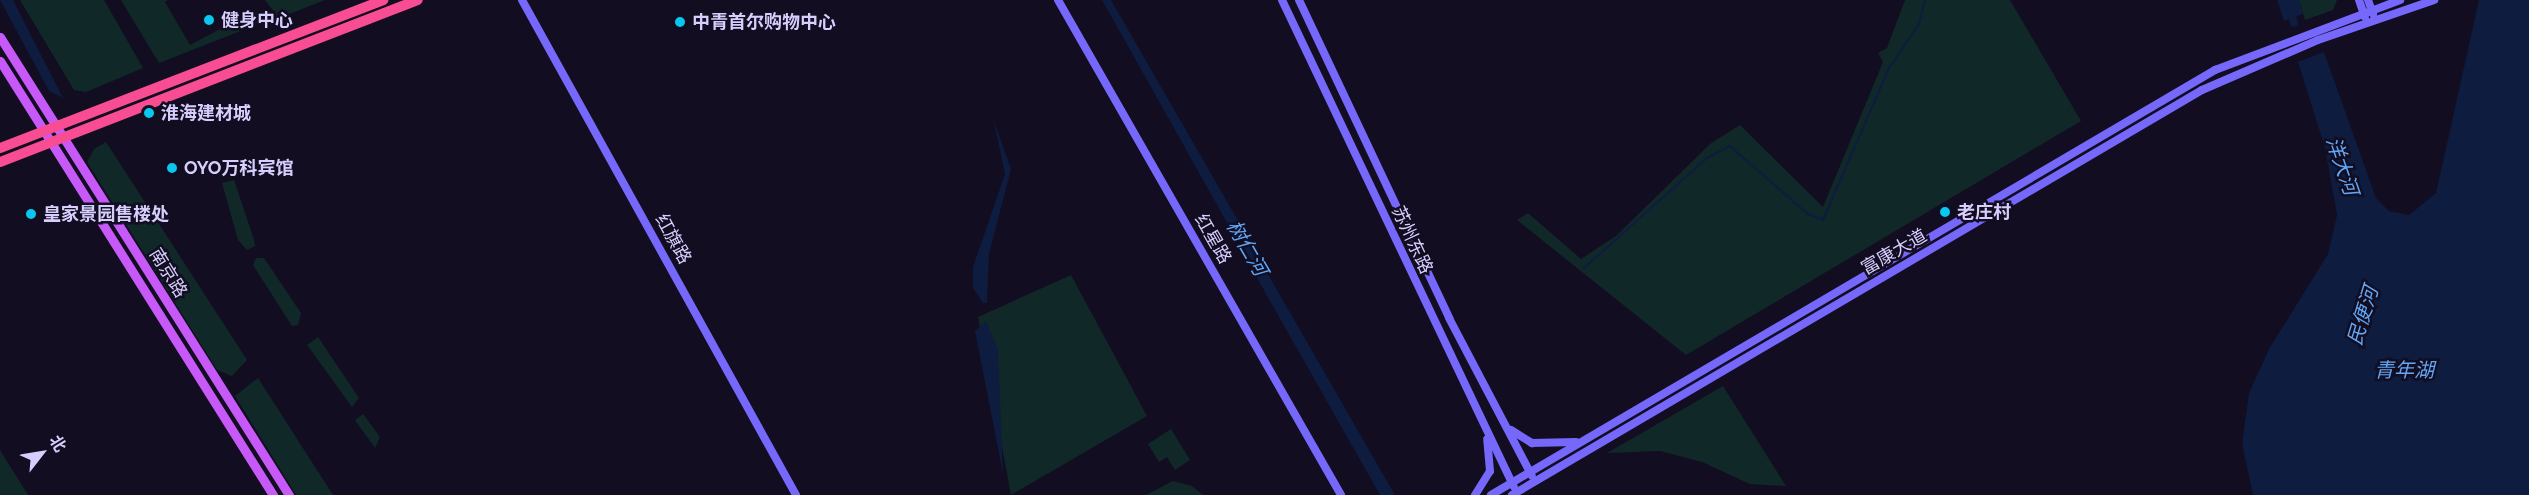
<!DOCTYPE html>
<meta charset="utf-8">
<style>
body{margin:0}
#map{position:relative;width:2529px;height:495px;overflow:hidden;background:#120d20;font-family:Raleway,"Noto Sans SC",sans-serif}
div>[style]{position:absolute}
.green>*{inset:0;background:#112829}
.water>*{inset:0;background:#0d1c3f}
.stream>*{height:2px;margin:-1px;padding:0 1px;transform-origin:1px;border-radius:1px;background:#0d1c3f}
.canal>*{height:8px;margin:-4px;padding:0 4px;transform-origin:4px;border-radius:4px;background:#0d1c3f}
.secondary>*{height:8px;margin:-4px;padding:0 4px;transform-origin:4px;border-radius:4px;background:#7668fa}
.primary>*{height:9px;margin:-4.5px;padding:0 4.5px;transform-origin:4.5px;border-radius:4.5px;background:#c859f9}
.highway>*{height:10px;margin:-5px;padding:0 5px;transform-origin:5px;border-radius:5px;background:#f94d93}
.dots>*{width:16px;height:16px;translate:-50% -50%;box-sizing:border-box;border:3px solid #120d20;border-radius:50%}
span{translate:-50% -50%;white-space:nowrap;text-align:center;line-height:1.15;-webkit-text-stroke:5px #120d20;paint-order:stroke}
.poi-label{font-size:18px;color:#d6cefd;font-weight:700}
.left{translate:0 -50%;text-align:left}
.street-label{font-size:18px;color:#d6cefd}
.water-label{font-size:20px;color:#60a7f9;font-style:italic}
.north{position:absolute;left:12px;top:423px;width:60px;height:60px;-webkit-text-stroke:4px #120d20;paint-order:stroke;rotate:59deg;font-size:16px;font-weight:700;line-height:24px;text-align:center;color:#d6cefd}
.north::after{content:'';display:block;margin:auto;width:21px;height:27px;background:#d6cefd;clip-path:polygon(50% 0,100% 100%,50% 72%,0 100%)}
</style>
<div id="map">
<div class="green">
<div style="clip-path:polygon(20px 0,104px 0,143px 68px,86px 92px,74px 90px)"></div>
<div style="clip-path:polygon(121px 0,168px 0,165px 2px,190px 45px,256px 10px,261px 23px,159px 63px)"></div>
<div style="clip-path:polygon(265px 0,325px 0,279px 18px)"></div>
<div style="clip-path:polygon(1905px 0,2010px 0,2081px 121px,1686px 355px,1517px 220px,1528px 213px,1581px 259px,1616px 236px,1710px 144px,1740px 125px,1823px 207px,1883px 62px,1878px 53px,1887px 48px)"></div>
<div style="clip-path:polygon(2299px 0,2337px 0,2333px 10px,2305px 20px)"></div>
<div style="clip-path:polygon(106px 142px,247px 360px,232px 376px,217px 370px,87px 162px,94px 149px)"></div>
<div style="clip-path:polygon(234px 180px,254px 240px,255px 246px,247px 250px,238px 240px,222px 183px)"></div>
<div style="clip-path:polygon(256px 258px,264px 258px,301px 313px,298px 325px,292px 326px,253px 265px)"></div>
<div style="clip-path:polygon(1071px 275px,1147px 416px,1011px 495px,978px 317px)"></div>
<div style="clip-path:polygon(318px 337px,359px 398px,352px 407px,307px 345px)"></div>
<div style="clip-path:polygon(258px 378px,333px 495px,296px 495px,235px 396px)"></div>
<div style="clip-path:polygon(1723px 386px,1786px 486px,1750px 484px,1702px 462px,1660px 451px,1607px 453px)"></div>
<div style="clip-path:polygon(363px 414px,380px 437px,375px 448px,355px 420px)"></div>
<div style="clip-path:polygon(1171px 429px,1190px 460px,1175px 470px,1167px 457px,1159px 462px,1148px 444px)"></div>
<div style="clip-path:polygon(0 450px,28px 495px,0 495px)"></div>
<div style="clip-path:polygon(1173px 481px,1192px 486px,1203px 495px,1146px 495px)"></div>
</div>
<div class="water">
<div style="clip-path:polygon(0 0,13px 0,63px 98px,49px 91px)"></div>
<div style="clip-path:polygon(1102px 0,1111px 0,1247px 236px,1235px 237px)"></div>
<div style="clip-path:polygon(2277px 0,2299px 0,2303px 14px,2284px 21px)"></div>
<div style="clip-path:polygon(2479px 0,2529px 0,2529px 495px,2253px 495px,2242px 444px,2249px 393px,2269px 349px,2328px 254px,2337px 215px,2325px 148px,2298px 62px,2324px 52px,2376px 198px,2389px 211px,2409px 215px,2436px 193px)"></div>
<div style="clip-path:polygon(993px 118px,1011px 169px,989px 254px,987px 303px,983px 303px,973px 288px,973px 267px,1005px 174px)"></div>
<div style="clip-path:polygon(1250px 243px,1395px 495px,1380px 495px,1244px 255px,1242px 247px)"></div>
<div style="clip-path:polygon(986px 321px,998px 350px,1003px 474px,975px 331px)"></div>
</div>
<div class="stream">
<div style="left:1583px;top:269px;width:166px;rotate:-41.8deg"></div>
<div style="left:1707px;top:158px;width:26px;rotate:-28deg"></div>
<div style="left:1730px;top:146px;width:103px;rotate:41.1deg"></div>
<div style="left:1808px;top:214px;width:16px;rotate:22deg"></div>
<div style="left:1823px;top:220px;width:166px;rotate:-66.5deg"></div>
<div style="left:1889px;top:68px;width:53px;rotate:-55.7deg"></div>
<div style="left:1919px;top:24px;width:25px;rotate:-76deg"></div>
</div>
<div class="canal">
<div style="left:2287px;top:0;width:24px;rotate:73deg"></div>
</div>
<div class="secondary">
<div style="left:522px;top:0;width:566px;rotate:61.03deg"></div>
<div style="left:1058px;top:0;width:570px;rotate:60.24deg"></div>
<div style="left:1282px;top:0;width:539px;rotate:64.53deg"></div>
<div style="left:1299px;top:0;width:352px;rotate:64.7deg"></div>
<div style="left:1449px;top:318px;width:178px;rotate:62.3deg"></div>
<div style="left:2359px;top:0;width:18px;rotate:71deg"></div>
<div style="left:2368px;top:0;width:15px;rotate:70deg"></div>
<div style="left:1511px;top:430px;width:25px;rotate:32deg"></div>
<div style="left:1532px;top:443px;width:44px;rotate:-1.3deg"></div>
<div style="left:1475px;top:495px;width:28px;rotate:-58deg"></div>
<div style="left:1490px;top:471px;width:32px;rotate:-95deg"></div>
<div style="left:1491px;top:495px;width:840px;rotate:-30.41deg"></div>
<div style="left:2215px;top:70px;width:198px;rotate:-20.7deg"></div>
<div style="left:1512px;top:495px;width:800px;rotate:-30.41deg"></div>
<div style="left:2202px;top:90px;width:126px;rotate:-23.3deg"></div>
<div style="left:2318px;top:40px;width:123px;rotate:-19deg"></div>
</div>
<div class="primary">
<div style="left:0;top:37px;width:542px;rotate:57.75deg"></div>
<div style="left:0;top:61px;width:513px;rotate:57.83deg"></div>
</div>
<div class="highway">
<div style="left:0;top:148px;width:411px;rotate:-21.1deg"></div>
<div style="left:0;top:162px;width:448px;rotate:-21.2deg"></div>
</div>
<div class="dots">
<div style="left:209px;top:20px;background:#09c7ee"></div>
<div style="left:680px;top:22px;background:#09c7ee"></div>
<div style="left:149px;top:113px;background:#09c7ee"></div>
<div style="left:172px;top:168px;background:#09c7ee"></div>
<div style="left:1945px;top:212px;background:#09c7ee"></div>
<div style="left:31px;top:214px;background:#09c7ee"></div>
</div>
<div class="poi-label">
<span class="left" style="left:221px;top:20px">健身中心</span>
<span class="left" style="left:692px;top:22px">中青首尔购物中心</span>
<span class="left" style="left:161px;top:113px">淮海建材城</span>
<span class="left" style="left:184px;top:168px">OYO万科宾馆</span>
<span class="left" style="left:1957px;top:212px">老庄村</span>
<span class="left" style="left:43px;top:214px">皇家景园售楼处</span>
</div>
<div class="street-label">
<span style="left:673px;top:239px;rotate:61deg">红旗路</span>
<span style="left:1213px;top:239px;rotate:60deg">红星路</span>
<span style="left:1412px;top:240px;rotate:65deg">苏州东路</span>
<span style="left:1894px;top:252px;rotate:-30deg">富康大道</span>
<span style="left:168px;top:273px;rotate:58deg">南京路</span>
</div>
<div class="water-label">
<span style="left:2342px;top:166px;rotate:71deg">洋大河</span>
<span style="left:1247px;top:248px;rotate:60deg">树仁河</span>
<span style="left:2363px;top:316px;rotate:-73deg">民便河</span>
<span style="left:2404px;top:370px">青年湖</span>
</div>
<div class="north">北</div>
</div>
